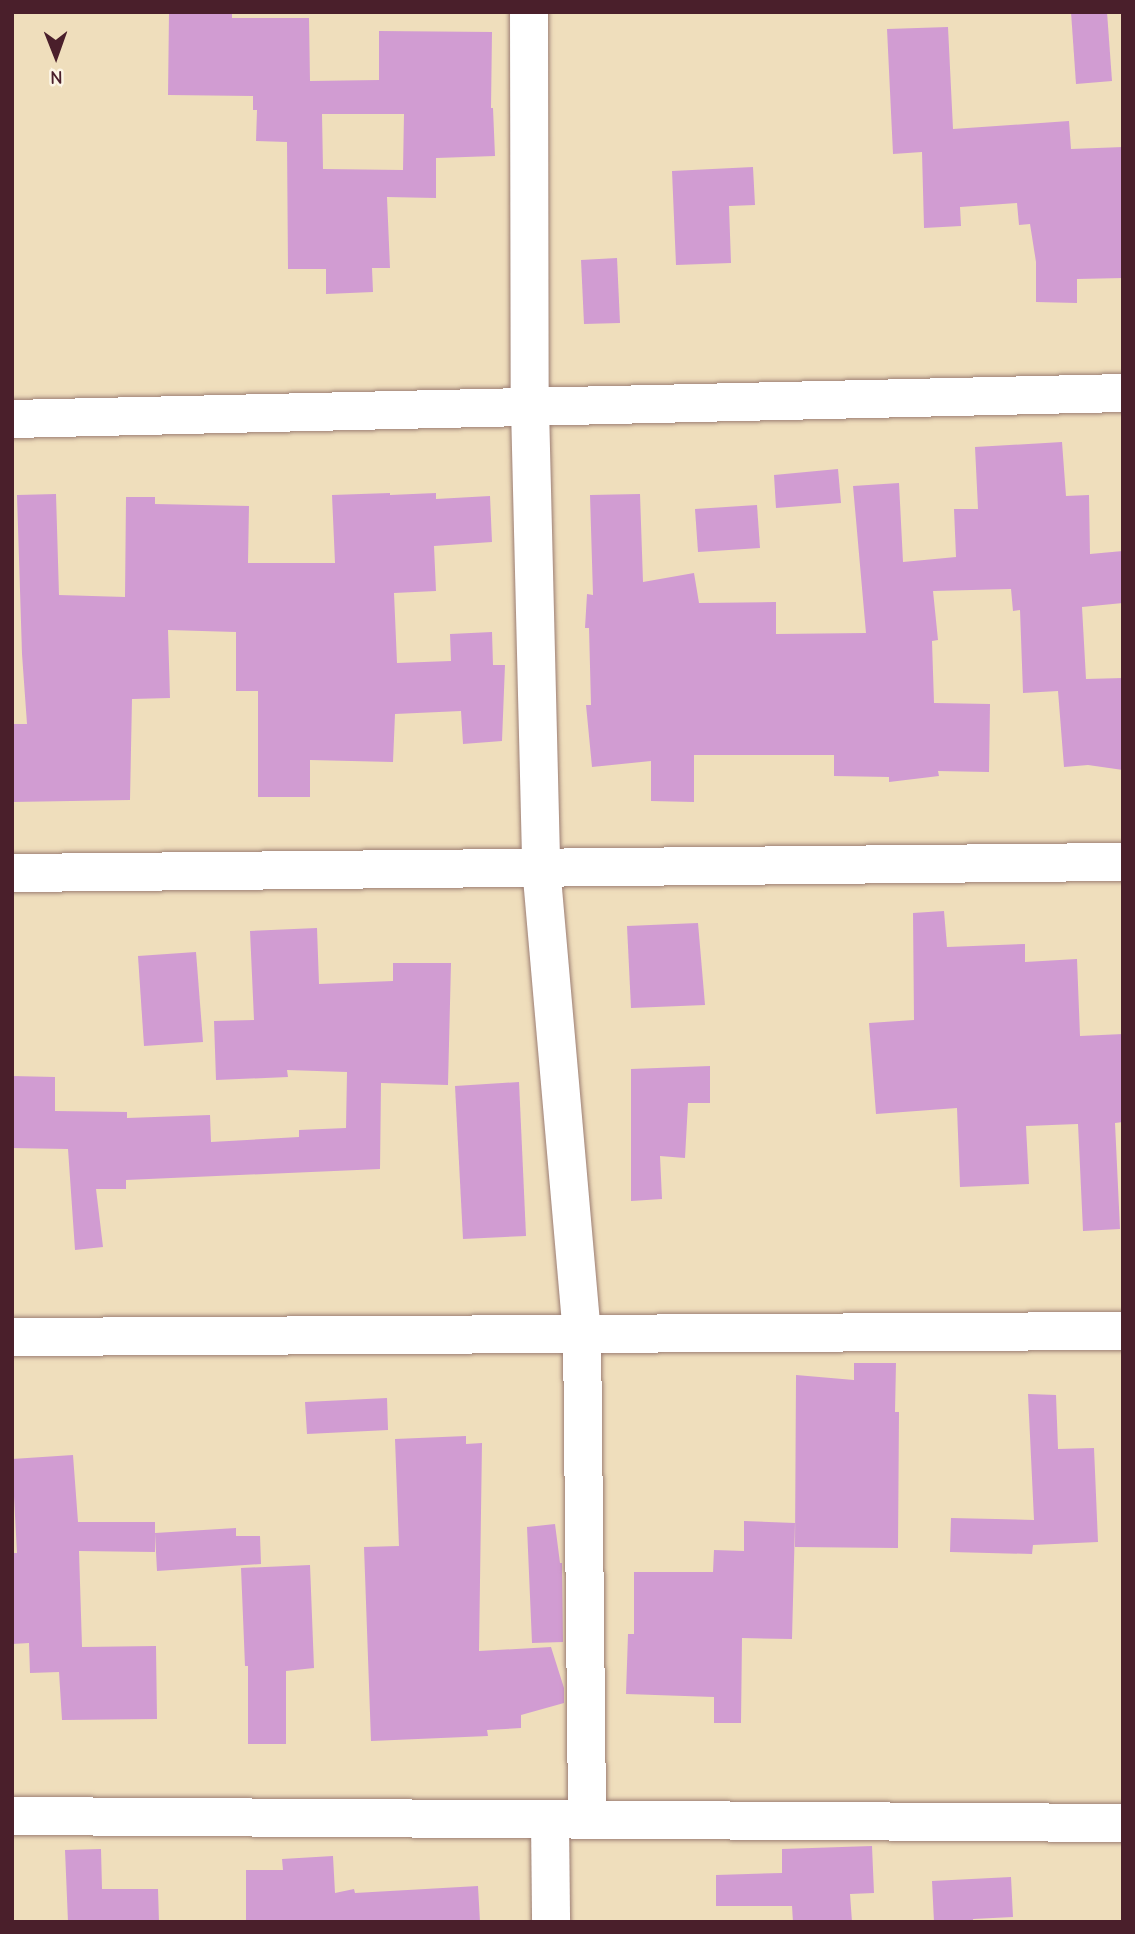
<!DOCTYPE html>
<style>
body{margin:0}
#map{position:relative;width:1135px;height:1934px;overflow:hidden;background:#efdebc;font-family:"Comic Neue",sans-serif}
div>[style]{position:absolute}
.building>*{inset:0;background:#d19cd2}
.roads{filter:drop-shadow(0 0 2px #9c7e74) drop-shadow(0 0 2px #9c7e74)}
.street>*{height:38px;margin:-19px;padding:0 19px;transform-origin:19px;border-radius:19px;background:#fff}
span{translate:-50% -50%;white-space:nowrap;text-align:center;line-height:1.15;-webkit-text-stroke:5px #fcf5e5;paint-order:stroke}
.frame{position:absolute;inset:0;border:14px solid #4a1f2b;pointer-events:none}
.north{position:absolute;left:21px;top:21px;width:70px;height:70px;-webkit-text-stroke:5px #fcf5e5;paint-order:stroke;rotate:179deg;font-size:19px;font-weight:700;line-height:28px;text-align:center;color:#4a1f2b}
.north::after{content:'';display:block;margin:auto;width:24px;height:32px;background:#4a1f2b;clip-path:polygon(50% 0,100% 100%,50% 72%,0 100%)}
</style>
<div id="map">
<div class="building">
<div style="clip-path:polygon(evenodd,169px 12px,232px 12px,232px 18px,309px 18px,310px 81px,379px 80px,379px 31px,492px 32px,491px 108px,493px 108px,495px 156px,436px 158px,436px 198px,387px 197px,390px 268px,372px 268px,373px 292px,326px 294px,326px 269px,288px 269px,287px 142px,256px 141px,257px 110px,253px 110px,253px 96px,168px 95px,169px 12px,322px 114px,404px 114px,403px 170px,323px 169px,322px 114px)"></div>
<div style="clip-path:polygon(1071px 12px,1107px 12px,1112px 81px,1076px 84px)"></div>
<div style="clip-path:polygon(948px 27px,953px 129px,1069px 121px,1071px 149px,1123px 147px,1123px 278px,1077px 279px,1077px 303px,1036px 302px,1036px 262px,1030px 224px,1019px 225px,1017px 203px,960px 207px,961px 226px,924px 228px,922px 152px,893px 154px,887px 29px)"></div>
<div style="clip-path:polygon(753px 167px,755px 205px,729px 206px,731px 263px,676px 265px,672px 171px)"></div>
<div style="clip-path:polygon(617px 258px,620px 323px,584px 324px,581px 260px)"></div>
<div style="clip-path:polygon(1062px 442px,1066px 496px,1089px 495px,1090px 554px,1123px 551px,1123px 603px,1082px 607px,1086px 679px,1123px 678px,1123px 770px,1088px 765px,1064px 767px,1058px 691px,1023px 693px,1020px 610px,1013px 611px,1011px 589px,933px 591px,938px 640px,932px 641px,934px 703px,990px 704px,989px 772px,938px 771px,939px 776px,889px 782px,889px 777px,834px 776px,834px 755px,694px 755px,694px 802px,651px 801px,651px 761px,592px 767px,586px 705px,591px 705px,589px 628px,585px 628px,587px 594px,593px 595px,590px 495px,640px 494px,643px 582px,694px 573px,699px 603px,776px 602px,776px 634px,866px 633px,853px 486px,899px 483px,903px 562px,956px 557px,954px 509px,978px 509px,975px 447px)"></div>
<div style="clip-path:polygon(838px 469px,841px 503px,776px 508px,774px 475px)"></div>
<div style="clip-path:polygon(390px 493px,390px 495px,436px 493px,436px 499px,490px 496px,492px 542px,434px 546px,436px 591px,394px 593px,397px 663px,451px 661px,450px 634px,492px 632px,493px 665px,505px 665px,502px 741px,463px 744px,461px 711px,395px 714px,393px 762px,310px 760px,310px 797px,258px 797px,258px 691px,236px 691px,236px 632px,168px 630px,170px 698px,132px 699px,130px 800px,12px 802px,14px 724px,27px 724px,22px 654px,17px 495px,56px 494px,59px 595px,125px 597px,126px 497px,155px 497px,155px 504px,249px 506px,248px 563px,335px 563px,332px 495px)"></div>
<div style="clip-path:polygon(757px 505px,760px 548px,698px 552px,695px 509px)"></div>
<div style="clip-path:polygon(944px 911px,947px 947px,1025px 944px,1025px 962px,1077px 959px,1080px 1036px,1123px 1034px,1123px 1122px,1115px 1123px,1120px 1229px,1083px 1231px,1078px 1124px,1026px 1126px,1029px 1184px,960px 1187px,957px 1108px,876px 1114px,869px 1023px,914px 1020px,913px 913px)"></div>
<div style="clip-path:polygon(698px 923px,705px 1005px,631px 1008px,627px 926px)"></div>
<div style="clip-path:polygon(317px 928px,319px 984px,393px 981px,393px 963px,451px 963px,448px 1085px,381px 1083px,380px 1169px,126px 1180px,126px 1189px,96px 1189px,103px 1247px,75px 1250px,68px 1149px,12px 1148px,12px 1076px,55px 1077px,55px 1111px,127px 1112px,127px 1118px,210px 1115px,211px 1142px,299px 1137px,299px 1130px,346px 1128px,347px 1072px,287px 1070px,288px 1077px,216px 1080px,214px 1021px,254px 1020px,250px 931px)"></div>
<div style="clip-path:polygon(196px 952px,203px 1042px,144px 1046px,138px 956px)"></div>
<div style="clip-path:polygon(710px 1066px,710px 1103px,688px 1103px,685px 1158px,660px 1156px,662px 1199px,631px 1201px,631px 1069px)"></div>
<div style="clip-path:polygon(519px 1082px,526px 1236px,463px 1239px,455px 1086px)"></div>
<div style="clip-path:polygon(854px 1363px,896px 1363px,895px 1412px,899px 1412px,898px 1548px,795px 1547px,796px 1375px,854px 1380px)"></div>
<div style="clip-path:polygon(1028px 1394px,1056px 1395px,1058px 1449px,1094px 1448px,1098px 1542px,1033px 1545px,1032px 1554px,950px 1552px,951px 1518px,1034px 1520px)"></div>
<div style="clip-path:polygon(387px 1398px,388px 1430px,307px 1434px,305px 1402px)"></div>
<div style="clip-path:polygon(466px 1436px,466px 1444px,482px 1443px,479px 1651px,551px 1647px,564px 1688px,564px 1703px,521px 1715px,521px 1728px,487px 1730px,488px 1736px,371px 1741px,364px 1547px,399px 1546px,395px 1439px)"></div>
<div style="clip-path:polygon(73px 1455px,78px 1522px,155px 1522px,155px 1552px,79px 1551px,82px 1647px,156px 1646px,157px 1719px,62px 1720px,59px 1672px,30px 1673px,29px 1643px,12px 1644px,12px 1553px,17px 1553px,12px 1459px)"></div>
<div style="clip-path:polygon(744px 1521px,795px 1523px,792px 1639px,742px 1638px,741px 1723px,714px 1723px,714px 1697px,626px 1694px,628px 1634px,634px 1634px,634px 1572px,713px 1572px,714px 1550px,744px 1551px)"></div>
<div style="clip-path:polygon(555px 1524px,560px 1563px,562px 1563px,563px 1642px,532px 1643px,527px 1527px)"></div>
<div style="clip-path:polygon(236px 1528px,236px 1536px,260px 1536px,261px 1564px,157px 1571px,155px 1533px)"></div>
<div style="clip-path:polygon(310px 1565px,314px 1668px,286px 1671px,286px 1744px,248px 1744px,248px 1666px,245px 1666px,241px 1568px)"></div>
<div style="clip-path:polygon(872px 1846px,874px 1893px,850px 1894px,852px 1922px,793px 1922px,792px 1906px,716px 1906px,716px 1875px,782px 1873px,782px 1849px)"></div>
<div style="clip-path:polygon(101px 1849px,102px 1889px,158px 1889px,159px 1922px,68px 1922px,65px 1850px)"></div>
<div style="clip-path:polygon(333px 1856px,335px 1893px,354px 1889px,355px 1893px,478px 1886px,480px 1922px,246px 1922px,246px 1870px,283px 1870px,282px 1859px)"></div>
<div style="clip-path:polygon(1011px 1877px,1013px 1917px,973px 1919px,973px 1922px,934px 1922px,932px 1881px)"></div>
</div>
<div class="roads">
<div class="street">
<div style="left:529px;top:12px;width:396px;rotate:89.9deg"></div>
<div style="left:530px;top:408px;width:458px;rotate:88.6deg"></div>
<div style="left:541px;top:866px;width:468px;rotate:85deg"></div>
<div style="left:582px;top:1332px;width:488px;rotate:89.4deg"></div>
<div style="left:12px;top:419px;width:1111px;rotate:-1.34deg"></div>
<div style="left:12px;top:873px;width:1111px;rotate:-0.57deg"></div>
<div style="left:12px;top:1337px;width:1111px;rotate:-0.31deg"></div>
<div style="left:12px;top:1816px;width:1111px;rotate:0.36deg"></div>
<div style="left:550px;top:1820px;width:102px;rotate:89.4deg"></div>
</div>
</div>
<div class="frame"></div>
<div class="north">N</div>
</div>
